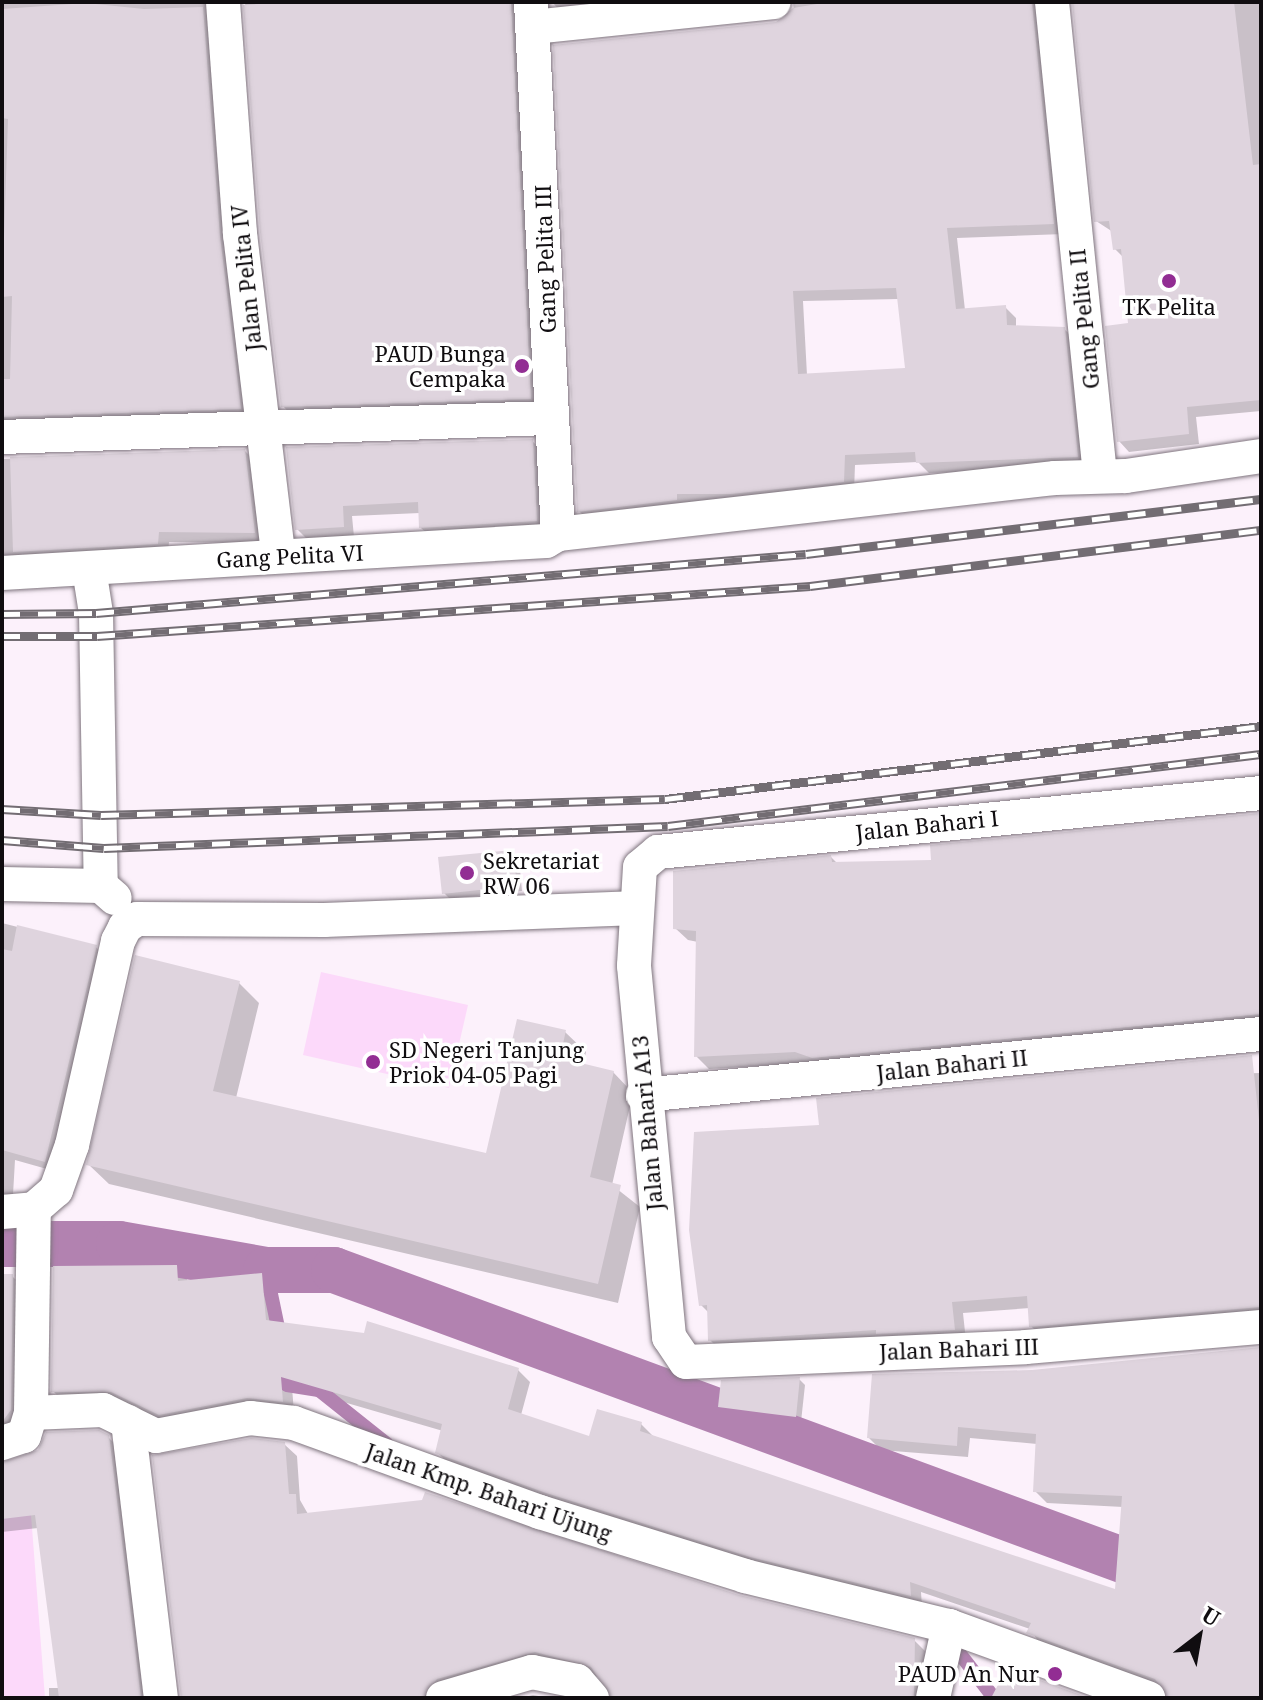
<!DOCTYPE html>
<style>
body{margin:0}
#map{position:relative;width:1263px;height:1700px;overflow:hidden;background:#fcf1fb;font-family:"Noto Serif",serif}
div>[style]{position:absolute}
.green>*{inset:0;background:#fcd9fa}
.shadow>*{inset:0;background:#0003}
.stream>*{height:14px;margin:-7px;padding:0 7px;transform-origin:7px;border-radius:7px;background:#b282b0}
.canal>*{height:46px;margin:-23px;padding:0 23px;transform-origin:23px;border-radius:23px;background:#b282b0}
.building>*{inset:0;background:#dfd4de}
.roads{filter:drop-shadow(0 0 2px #7f757e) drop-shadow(0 0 2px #7f757e)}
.street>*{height:34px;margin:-17px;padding:0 17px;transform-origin:17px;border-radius:17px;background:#fff}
.rail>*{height:9px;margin-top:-4.5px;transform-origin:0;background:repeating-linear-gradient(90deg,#fff 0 18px,#736d73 0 36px);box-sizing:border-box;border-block:2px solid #736d73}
.dots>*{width:22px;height:22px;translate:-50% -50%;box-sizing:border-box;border:4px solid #fff;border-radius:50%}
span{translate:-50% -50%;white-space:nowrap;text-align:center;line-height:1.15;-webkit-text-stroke:7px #fff;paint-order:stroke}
.street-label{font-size:22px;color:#100d10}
.poi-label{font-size:22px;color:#100d10}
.right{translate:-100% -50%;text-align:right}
.left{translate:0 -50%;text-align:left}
.frame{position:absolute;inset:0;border:4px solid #100d10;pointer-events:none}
.north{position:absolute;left:1159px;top:1596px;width:80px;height:80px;-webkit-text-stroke:6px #fff;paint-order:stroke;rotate:31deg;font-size:22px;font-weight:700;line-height:32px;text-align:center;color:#100d10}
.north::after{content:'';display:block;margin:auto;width:28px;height:36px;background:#100d10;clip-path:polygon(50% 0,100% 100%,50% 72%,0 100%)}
</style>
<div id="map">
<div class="green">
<div style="clip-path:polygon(321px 972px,468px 1005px,449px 1088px,303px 1055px)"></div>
<div style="clip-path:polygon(27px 1462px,45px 1698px,2px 1698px,2px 1464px)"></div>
</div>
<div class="shadow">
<div style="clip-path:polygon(2px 2px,218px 2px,250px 419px,2px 433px)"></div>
<div style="clip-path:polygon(245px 2px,527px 2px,541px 409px,293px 417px,283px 406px,262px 232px)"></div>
<div style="clip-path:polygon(552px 2px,687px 2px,564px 15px)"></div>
<div style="clip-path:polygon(evenodd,793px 2px,1047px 2px,1064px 234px,957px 238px,965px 310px,1005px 307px,1016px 318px,1016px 327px,1064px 329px,1075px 339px,1088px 467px,929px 473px,918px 462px,855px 465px,854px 492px,590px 522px,579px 511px,777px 24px,794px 12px,793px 2px,899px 299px,908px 369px,807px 375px,803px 301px,899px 299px)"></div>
<div style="clip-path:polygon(1074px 2px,1261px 2px,1261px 411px,1196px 417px,1199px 444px,1129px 452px,1119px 441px,1130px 324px,1124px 258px,1115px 249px,1113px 232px,1096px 221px)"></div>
<div style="clip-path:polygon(532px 441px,543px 451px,547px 532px,432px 538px,421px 528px,420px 513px,352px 516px,354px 537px,308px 540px,297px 529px,288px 449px)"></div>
<div style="clip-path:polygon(245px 451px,255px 461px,265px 543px,169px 542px,168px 554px,2px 560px,2px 459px)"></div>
<div style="clip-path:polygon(1261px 814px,1261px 1023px,809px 1063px,709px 1069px,696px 1056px,698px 942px,688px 940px,675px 928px,831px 857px,837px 863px,933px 862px)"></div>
<div style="clip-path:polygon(513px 852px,519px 858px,522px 891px,450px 899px,444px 893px)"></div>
<div style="clip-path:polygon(2px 923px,96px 947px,105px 957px,54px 1171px,15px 1160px,13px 1195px,2px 1194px)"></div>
<div style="clip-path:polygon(239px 983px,259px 1003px,236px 1098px,487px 1156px,565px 1032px,586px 1052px,583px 1066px,613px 1072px,633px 1093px,612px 1185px,640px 1207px,618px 1303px,109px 1184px,88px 1164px)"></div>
<div style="clip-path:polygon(1261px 1073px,1261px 1319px,1043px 1338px,1031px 1326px,1030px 1308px,963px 1313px,966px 1341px,722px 1352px,710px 1340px,709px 1313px,701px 1305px,821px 1127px,1097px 1077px)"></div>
<div style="clip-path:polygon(177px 1267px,189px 1282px,261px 1276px,274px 1288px,277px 1324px,518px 1370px,530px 1382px,521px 1415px,591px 1438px,641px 1424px,653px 1436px,1117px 1591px,1123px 1507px,1047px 1503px,1035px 1491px,1037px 1444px,970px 1438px,968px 1457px,881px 1450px,869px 1438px,1033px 1372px,1261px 1349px,1261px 1698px,1168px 1698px,1166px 1692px,1040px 1644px,1030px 1629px,921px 1592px,922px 1607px,764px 1568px,449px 1464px,437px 1452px,443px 1431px,292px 1387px,294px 1413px,172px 1426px,65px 1403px,53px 1391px)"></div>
<div style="clip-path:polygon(2px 1276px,12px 1276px,24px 1288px,22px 1423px,2px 1440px)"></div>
<div style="clip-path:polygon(799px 1379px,805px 1385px,801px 1422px,726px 1413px,720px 1406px)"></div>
<div style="clip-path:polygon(108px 1437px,121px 1450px,151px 1698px,49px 1698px,49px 1688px,60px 1688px,38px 1528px,2px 1532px,2px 1463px)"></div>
<div style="clip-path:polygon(284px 1444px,297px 1456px,300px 1500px,308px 1514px,738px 1597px,914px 1640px,926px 1652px,925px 1698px,613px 1698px,602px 1678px,549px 1664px,443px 1698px,182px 1698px)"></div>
<div style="clip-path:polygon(533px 1695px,550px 1698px,520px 1698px)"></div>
</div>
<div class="stream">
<div style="left:266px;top:1270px;width:68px;rotate:78.2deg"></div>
<div style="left:284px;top:1361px;width:24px;rotate:83deg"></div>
<div style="left:287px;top:1385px;width:32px;rotate:9deg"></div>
<div style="left:319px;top:1390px;width:87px;rotate:38.5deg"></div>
<div style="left:950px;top:1641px;width:72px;rotate:52.3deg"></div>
</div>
<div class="canal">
<div style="left:2px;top:1244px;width:117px"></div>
<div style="left:119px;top:1244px;width:149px;rotate:10deg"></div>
<div style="left:266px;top:1270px;width:68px"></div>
<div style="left:334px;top:1270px;width:988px;rotate:20.2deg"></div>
</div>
<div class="building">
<div style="clip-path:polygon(292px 2px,511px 2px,531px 399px,281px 407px,260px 232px,243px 5px)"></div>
<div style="clip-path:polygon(evenodd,829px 2px,1032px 2px,1054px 224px,947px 228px,956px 309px,1006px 305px,1007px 325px,1065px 327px,1078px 457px,916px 463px,915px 452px,845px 455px,844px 482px,731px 494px,677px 494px,677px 500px,577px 512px,553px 45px,776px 22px,793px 8px,829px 2px,896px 288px,905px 368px,798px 374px,793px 291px,896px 288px)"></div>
<div style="clip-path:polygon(1072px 2px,1234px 2px,1253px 165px,1261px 164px,1261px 400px,1187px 407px,1189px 434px,1117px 442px,1105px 326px,1128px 323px,1121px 249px,1113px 250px,1109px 221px,1094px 222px)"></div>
<div style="clip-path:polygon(86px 3px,144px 9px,203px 7px,220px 236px,241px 409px,2px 417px,2px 379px,10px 379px,12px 296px,2px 297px,8px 119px,2px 118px,2px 9px)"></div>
<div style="clip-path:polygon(533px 439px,537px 521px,419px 528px,418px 502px,343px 506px,344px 527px,295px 530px,286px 447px)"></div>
<div style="clip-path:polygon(245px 449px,255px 533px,159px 532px,158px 544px,13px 552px,10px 457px)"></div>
<div style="clip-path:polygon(1261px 813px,1261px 1014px,812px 1058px,795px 1052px,694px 1057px,696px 931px,673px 929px,673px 871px,831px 855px,832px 862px,931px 860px,930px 845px)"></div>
<div style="clip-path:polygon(513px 850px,517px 886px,442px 894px,438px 857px)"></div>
<div style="clip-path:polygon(17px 925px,97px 945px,45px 1162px,2px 1150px,2px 949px,12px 951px)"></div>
<div style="clip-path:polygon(135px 955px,240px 981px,213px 1091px,486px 1153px,517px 1019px,566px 1030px,560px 1058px,614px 1071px,590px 1177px,621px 1185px,598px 1284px,86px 1165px)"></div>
<div style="clip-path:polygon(1252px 1055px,1261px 1139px,1261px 1307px,1029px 1327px,1027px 1296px,952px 1302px,955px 1330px,876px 1334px,876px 1330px,708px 1341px,707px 1305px,699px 1306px,689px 1230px,694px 1132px,819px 1125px,816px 1098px)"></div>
<div style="clip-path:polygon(177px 1265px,178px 1281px,262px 1273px,266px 1320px,364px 1333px,367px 1321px,519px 1368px,508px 1409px,589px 1436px,597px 1409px,642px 1422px,640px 1431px,1115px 1589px,1122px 1496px,1033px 1492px,1036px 1434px,958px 1427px,957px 1446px,867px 1438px,872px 1374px,1032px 1370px,1261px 1347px,1261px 1698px,1168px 1698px,1155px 1679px,1026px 1633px,1031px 1623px,910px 1582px,911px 1596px,750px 1557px,546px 1493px,435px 1453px,442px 1424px,281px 1377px,283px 1402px,247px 1398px,159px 1415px,111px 1392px,51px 1392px,53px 1266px)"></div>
<div style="clip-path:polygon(2px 1274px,13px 1274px,11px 1410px,2px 1422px)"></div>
<div style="clip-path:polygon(800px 1377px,796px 1417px,718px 1407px,721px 1380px)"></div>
<div style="clip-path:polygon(99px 1430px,109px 1435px,141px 1698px,59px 1698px,35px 1515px,2px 1519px,2px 1462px,38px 1450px,46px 1432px)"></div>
<div style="clip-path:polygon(251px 1438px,285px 1442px,289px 1494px,296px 1494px,297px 1514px,422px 1500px,425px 1492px,739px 1595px,915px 1638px,914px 1698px,611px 1698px,591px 1667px,535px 1652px,437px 1679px,424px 1697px,181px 1698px,152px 1455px)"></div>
<div style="clip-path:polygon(1007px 1668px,1089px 1698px,991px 1698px)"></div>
</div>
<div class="roads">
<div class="street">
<div style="left:223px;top:2px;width:233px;rotate:85.8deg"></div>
<div style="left:240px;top:234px;width:321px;rotate:83.2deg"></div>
<div style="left:1052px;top:2px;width:475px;rotate:84.2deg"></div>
<div style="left:533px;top:27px;width:242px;rotate:-5.9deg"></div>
<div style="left:2px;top:437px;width:548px;rotate:-1.99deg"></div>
<div style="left:558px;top:534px;width:500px;rotate:-6.43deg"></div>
<div style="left:1055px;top:478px;width:71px;rotate:-1.6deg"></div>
<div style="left:1126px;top:476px;width:136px;rotate:-8.4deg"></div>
<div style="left:89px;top:569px;width:45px;rotate:81deg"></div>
<div style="left:96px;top:613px;width:273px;rotate:89deg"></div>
<div style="left:2px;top:573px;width:545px;rotate:-3.37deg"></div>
<div style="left:546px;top:541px;width:14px;rotate:-30deg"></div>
<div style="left:558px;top:534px;width:533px;rotate:-92.91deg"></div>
<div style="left:1261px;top:793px;width:606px;rotate:174.41deg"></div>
<div style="left:658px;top:852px;width:23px;rotate:140deg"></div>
<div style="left:640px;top:867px;width:99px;rotate:93.5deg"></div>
<div style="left:634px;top:966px;width:373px;rotate:84.6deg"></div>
<div style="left:669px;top:1337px;width:30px;rotate:56deg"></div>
<div style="left:686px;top:1362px;width:340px;rotate:-2.5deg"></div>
<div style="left:1026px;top:1347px;width:236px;rotate:-4.9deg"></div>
<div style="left:2px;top:884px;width:99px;rotate:1.2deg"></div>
<div style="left:101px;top:886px;width:18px;rotate:41deg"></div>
<div style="left:643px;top:1095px;width:621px;rotate:-5.64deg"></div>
<div style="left:2px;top:1212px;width:32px;rotate:-5deg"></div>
<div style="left:34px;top:1209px;width:29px;rotate:-41deg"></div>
<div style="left:56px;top:1190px;width:48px;rotate:-70.4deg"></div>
<div style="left:72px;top:1145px;width:209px;rotate:-77.3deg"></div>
<div style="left:118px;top:941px;width:16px;rotate:-63deg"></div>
<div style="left:125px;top:927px;width:14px;rotate:-34deg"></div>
<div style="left:137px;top:919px;width:187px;rotate:0.3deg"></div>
<div style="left:324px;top:920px;width:310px;rotate:-2.2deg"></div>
<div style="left:31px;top:1413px;width:72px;rotate:-2.4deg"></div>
<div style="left:103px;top:1410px;width:59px;rotate:26.1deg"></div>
<div style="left:156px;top:1436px;width:96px;rotate:-10.8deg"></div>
<div style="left:250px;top:1418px;width:44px;rotate:6.5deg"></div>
<div style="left:294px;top:1423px;width:262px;rotate:19.9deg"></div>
<div style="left:540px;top:1512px;width:215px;rotate:17.3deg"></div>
<div style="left:745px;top:1576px;width:210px;rotate:13.8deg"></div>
<div style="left:949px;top:1626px;width:212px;rotate:19.9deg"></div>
<div style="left:128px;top:1422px;width:278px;rotate:83.2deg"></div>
<div style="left:2px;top:1443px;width:23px;rotate:-18deg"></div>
<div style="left:24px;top:1436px;width:24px;rotate:-73deg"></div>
<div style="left:31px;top:1413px;width:204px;rotate:-89.2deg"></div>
<div style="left:443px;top:1698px;width:93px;rotate:-16.3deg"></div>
<div style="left:532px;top:1672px;width:46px;rotate:11.3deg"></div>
<div style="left:577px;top:1681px;width:23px;rotate:49deg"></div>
<div style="left:933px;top:1698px;width:74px;rotate:-77.5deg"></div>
</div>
</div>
<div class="rail">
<div style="left:2px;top:614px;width:94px;rotate:-0.6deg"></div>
<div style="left:96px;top:613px;width:712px;rotate:-4.75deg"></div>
<div style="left:806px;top:554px;width:458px;rotate:-6.9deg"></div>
<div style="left:2px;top:636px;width:95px"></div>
<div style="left:97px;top:636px;width:715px;rotate:-4.01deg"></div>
<div style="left:810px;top:586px;width:454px;rotate:-7.1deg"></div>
<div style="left:2px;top:809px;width:99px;rotate:3.5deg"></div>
<div style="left:101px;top:815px;width:564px;rotate:-1.62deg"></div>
<div style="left:665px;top:799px;width:600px;rotate:-6.98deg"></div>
<div style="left:2px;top:840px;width:102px;rotate:4.5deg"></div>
<div style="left:104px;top:848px;width:564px;rotate:-2.23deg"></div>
<div style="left:668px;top:826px;width:597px;rotate:-6.92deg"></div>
</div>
<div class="dots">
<div style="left:1169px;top:281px;background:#922d93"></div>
<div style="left:522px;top:366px;background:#922d93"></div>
<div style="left:467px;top:873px;background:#922d93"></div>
<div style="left:373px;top:1062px;background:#922d93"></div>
<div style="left:1055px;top:1674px;background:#922d93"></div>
</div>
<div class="street-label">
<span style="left:545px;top:259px;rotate:-92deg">Gang Pelita III</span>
<span style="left:246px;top:278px;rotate:-96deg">Jalan Pelita IV</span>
<span style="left:1084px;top:319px;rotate:-96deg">Gang Pelita II</span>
<span style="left:290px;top:556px;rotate:-3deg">Gang Pelita VI</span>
<span style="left:927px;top:825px;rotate:-6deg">Jalan Bahari I</span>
<span style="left:952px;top:1065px;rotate:-6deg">Jalan Bahari II</span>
<span style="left:647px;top:1123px;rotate:-95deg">Jalan Bahari A13</span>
<span style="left:959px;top:1349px;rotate:-2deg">Jalan Bahari III</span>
<span style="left:489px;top:1492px;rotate:19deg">Jalan Kmp. Bahari Ujung</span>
</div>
<div class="poi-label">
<span style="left:1169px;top:307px">TK Pelita</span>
<span class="right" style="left:506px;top:366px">PAUD Bunga<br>Cempaka</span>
<span class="left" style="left:483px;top:873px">Sekretariat<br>RW 06</span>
<span class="left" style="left:389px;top:1062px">SD Negeri Tanjung<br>Priok 04-05 Pagi</span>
<span class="right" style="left:1039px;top:1674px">PAUD An Nur</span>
</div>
<div class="frame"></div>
<div class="north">U</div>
</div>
